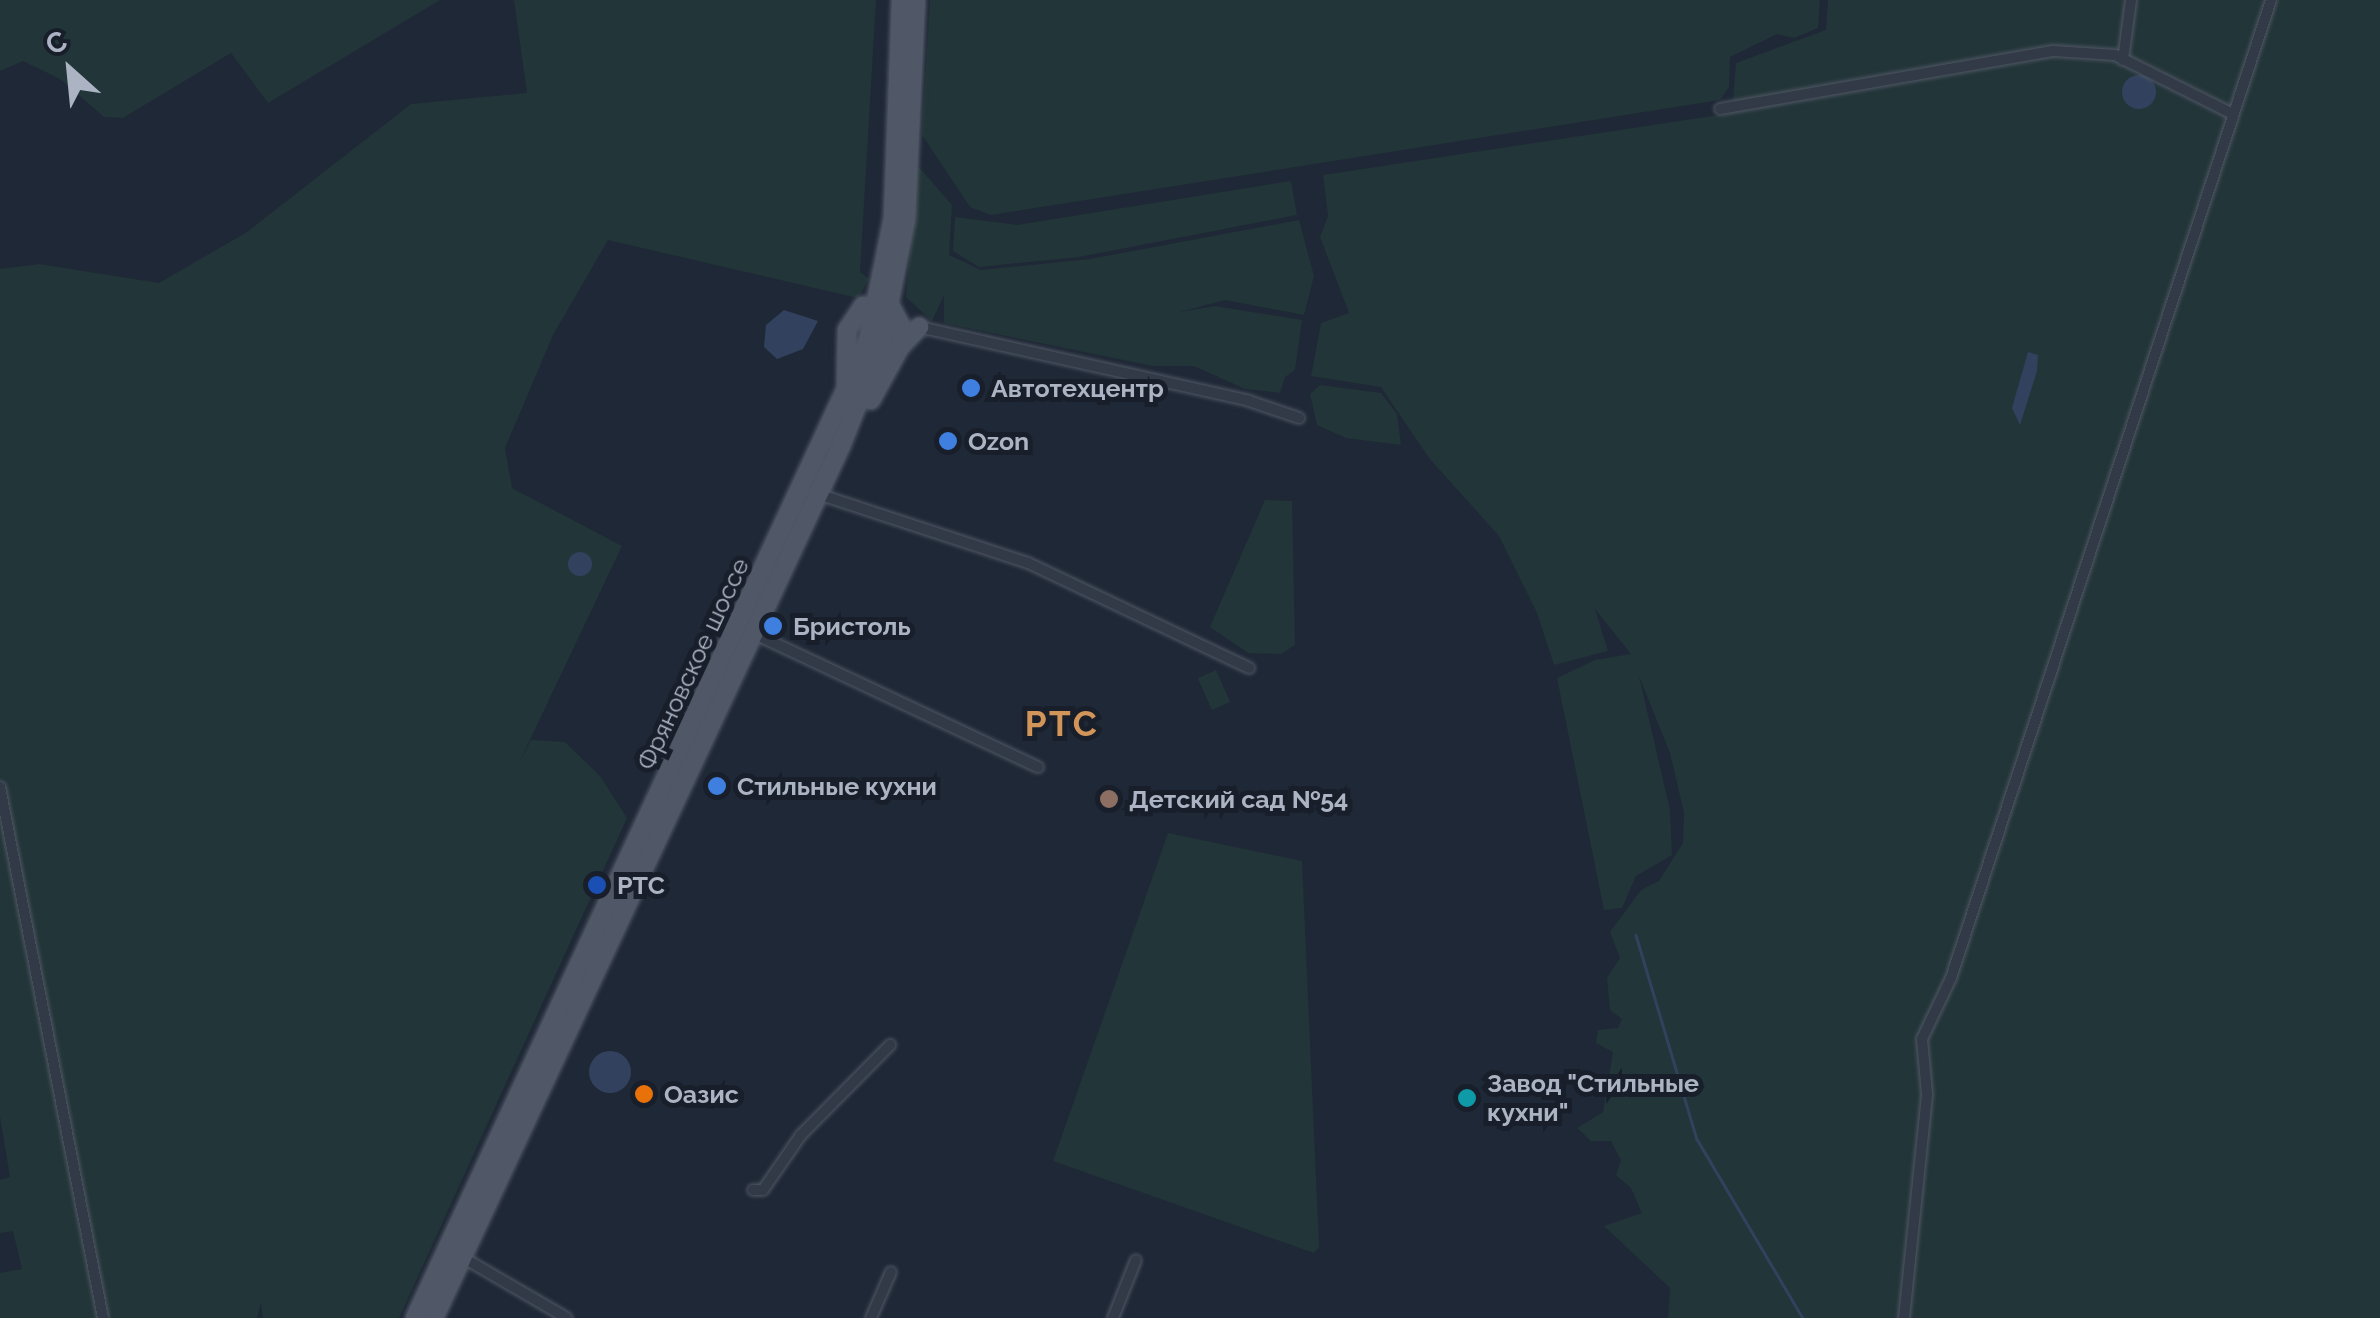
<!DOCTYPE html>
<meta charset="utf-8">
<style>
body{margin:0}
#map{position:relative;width:2380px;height:1318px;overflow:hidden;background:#1f2836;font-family:Raleway,sans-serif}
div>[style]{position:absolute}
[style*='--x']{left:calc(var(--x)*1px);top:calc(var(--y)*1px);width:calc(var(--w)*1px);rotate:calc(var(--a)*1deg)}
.green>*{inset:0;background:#223538;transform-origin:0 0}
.water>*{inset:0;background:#32425e}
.round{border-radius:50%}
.stream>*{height:2.5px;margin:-1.25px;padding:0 1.25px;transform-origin:1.25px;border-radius:1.25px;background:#32425e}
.roads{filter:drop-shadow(0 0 2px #505765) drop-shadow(0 0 2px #505765)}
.minor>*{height:10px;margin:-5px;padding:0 5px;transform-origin:5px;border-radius:5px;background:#333a47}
.primary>*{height:18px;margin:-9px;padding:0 9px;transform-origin:9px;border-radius:9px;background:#505867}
.dots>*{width:28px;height:28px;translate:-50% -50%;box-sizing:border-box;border:5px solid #181f2b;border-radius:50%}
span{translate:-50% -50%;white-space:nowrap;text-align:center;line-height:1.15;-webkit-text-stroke:10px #181f2b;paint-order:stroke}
.poi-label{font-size:25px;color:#acb4c4;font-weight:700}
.left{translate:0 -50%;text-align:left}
.street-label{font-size:25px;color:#acb4c4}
.district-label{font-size:35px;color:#d29559;font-weight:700;letter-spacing:2.5px}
.north{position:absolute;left:20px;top:20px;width:100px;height:100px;-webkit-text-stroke:8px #181f2b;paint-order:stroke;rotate:333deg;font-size:28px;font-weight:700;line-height:40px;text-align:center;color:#acb4c4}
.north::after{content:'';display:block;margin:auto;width:35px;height:45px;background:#acb4c4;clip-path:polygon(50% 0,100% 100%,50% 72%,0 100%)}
</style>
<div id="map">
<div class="green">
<i style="clip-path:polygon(0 0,440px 0,268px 103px,231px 53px,123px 118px,104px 117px,60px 79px,23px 61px,0 71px)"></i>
<i style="clip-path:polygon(514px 0,876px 0,860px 272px,869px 279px,858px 298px,608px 240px,553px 335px,505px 448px,512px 488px,622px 546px,518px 765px,531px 740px,565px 742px,600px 776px,627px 818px,399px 1318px,263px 1318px,261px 1303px,257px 1318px,0 1318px,0 1273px,22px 1269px,13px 1231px,0 1233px,0 1180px,10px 1177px,0 1117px,0 269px,39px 264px,159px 283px,247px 232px,411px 104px,527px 93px)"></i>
<i style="clip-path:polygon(930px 0,1820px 0,1818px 28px,1794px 38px,1777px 34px,1730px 57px,1729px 87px,1720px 100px,991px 215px,970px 207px,922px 135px)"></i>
<i style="clip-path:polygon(1828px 0,2380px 0,2380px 1318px,1668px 1318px,1670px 1288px,1604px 1226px,1642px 1213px,1631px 1188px,1616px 1175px,1621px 1160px,1611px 1141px,1591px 1141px,1577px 1128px,1603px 1112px,1613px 1052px,1596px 1043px,1598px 1030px,1618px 1028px,1622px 1019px,1610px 1010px,1607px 978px,1620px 958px,1610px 932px,1641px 890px,1659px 881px,1683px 843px,1684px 813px,1670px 753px,1639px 676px,1670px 810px,1672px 855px,1636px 876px,1622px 908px,1604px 910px,1557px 678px,1595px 660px,1631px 654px,1595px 609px,1608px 651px,1554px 665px,1537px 613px,1499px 536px,1429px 458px,1381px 387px,1311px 376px,1321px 323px,1349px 313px,1320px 237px,1328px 216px,1323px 175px,1732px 113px,1736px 63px,1826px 30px)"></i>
<i style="clip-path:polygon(918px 166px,952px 205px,949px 255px,981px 270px,1090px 259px,1299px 220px,1314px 276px,1304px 315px,1225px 300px,1180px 312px,1215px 306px,1302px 320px,1295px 370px,1285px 377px,1280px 393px,1245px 389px,1194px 366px,1152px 366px,944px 323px,944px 295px,932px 321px,906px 297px)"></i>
<i style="clip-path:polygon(1291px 181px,1297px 215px,1079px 257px,979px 267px,953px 251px,955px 217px,1017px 225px)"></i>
<i style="clip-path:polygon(1320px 385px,1381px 393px,1397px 414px,1401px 445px,1346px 438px,1317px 425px,1310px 394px)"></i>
<i style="clip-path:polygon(1265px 500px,1292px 501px,1295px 645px,1281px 654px,1248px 653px,1210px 627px)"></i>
<i style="left:1216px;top:670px;width:35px;height:20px;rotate:66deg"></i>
<i style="clip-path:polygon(1168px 833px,1302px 861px,1319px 1247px,1314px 1253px,1053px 1161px)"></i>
</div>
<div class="water">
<i class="round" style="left:2122px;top:75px;width:34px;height:34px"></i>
<i style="clip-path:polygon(784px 310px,818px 321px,803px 349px,777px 359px,764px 347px,766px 325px)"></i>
<i style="clip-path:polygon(2028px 352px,2038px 355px,2037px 371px,2020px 425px,2012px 408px)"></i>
<i class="round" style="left:568px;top:552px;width:24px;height:24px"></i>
<i class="round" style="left:589px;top:1051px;width:42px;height:42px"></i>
</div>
<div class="stream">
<i style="--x:1636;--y:935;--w:213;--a:73.4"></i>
<i style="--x:1697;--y:1139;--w:208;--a:59.4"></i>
</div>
<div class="roads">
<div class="minor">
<i style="--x:2123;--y:60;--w:61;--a:-82.4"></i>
<i style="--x:1720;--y:109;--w:339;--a:-9.9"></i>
<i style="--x:2054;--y:51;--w:61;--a:3.8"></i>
<i style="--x:2115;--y:55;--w:130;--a:26.6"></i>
<i style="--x:919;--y:327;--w:338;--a:12.6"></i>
<i style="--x:1249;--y:401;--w:53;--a:18.8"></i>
<i style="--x:818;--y:494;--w:221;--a:18.2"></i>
<i style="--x:1028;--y:563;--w:245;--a:25.4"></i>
<i style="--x:755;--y:634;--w:313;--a:25.2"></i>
<i style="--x:0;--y:787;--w:541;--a:79.02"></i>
<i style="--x:753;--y:1190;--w:10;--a:0"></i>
<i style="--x:763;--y:1190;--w:67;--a:-55.4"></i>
<i style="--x:801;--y:1135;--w:127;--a:-45.3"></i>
<i style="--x:462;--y:1257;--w:121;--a:30.2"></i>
<i style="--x:871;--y:1318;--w:50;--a:-66.5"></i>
<i style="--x:1113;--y:1318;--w:62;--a:-68.4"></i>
<i style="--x:1904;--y:1318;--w:225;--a:-84.1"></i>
<i style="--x:1927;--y:1094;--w:55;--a:-95.2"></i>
<i style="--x:1922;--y:1039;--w:68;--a:-64.6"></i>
<i style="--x:1951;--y:978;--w:1029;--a:-71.88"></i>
</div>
<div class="primary">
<i style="--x:846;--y:383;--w:53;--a:-88.9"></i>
<i style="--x:847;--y:330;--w:29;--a:-56"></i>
<i style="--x:863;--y:306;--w:29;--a:6"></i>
<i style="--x:892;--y:309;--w:21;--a:62"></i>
<i style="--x:902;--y:328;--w:19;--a:96"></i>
<i style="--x:871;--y:400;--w:60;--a:-61.3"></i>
<i style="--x:900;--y:347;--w:28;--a:-46"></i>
<i style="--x:415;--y:1318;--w:1077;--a:-65.12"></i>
<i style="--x:868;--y:341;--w:126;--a:-78.5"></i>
<i style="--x:893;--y:218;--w:218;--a:-87.9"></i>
<i style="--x:434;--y:1318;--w:962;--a:-64.98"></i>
<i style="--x:841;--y:446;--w:109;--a:-68.4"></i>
<i style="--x:881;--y:345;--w:128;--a:-78.8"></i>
<i style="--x:906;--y:219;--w:219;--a:-87.4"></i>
</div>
</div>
<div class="dots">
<i style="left:971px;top:388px;background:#3f7fe0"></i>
<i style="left:948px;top:441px;background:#3f7fe0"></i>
<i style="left:773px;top:626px;background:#3f7fe0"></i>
<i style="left:717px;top:786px;background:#3f7fe0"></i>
<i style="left:1109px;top:799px;background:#8d6e63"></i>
<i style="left:597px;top:885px;background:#1a4fb4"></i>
<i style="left:644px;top:1094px;background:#e8710a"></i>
<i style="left:1467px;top:1098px;background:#0f9aa8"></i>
</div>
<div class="poi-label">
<span class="left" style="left:991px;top:388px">Автотехцентр</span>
<span class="left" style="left:968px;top:441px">Ozon</span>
<span class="left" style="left:793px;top:626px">Бристоль</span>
<span class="left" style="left:737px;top:786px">Стильные кухни</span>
<span class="left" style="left:1129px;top:799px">Детский сад №54</span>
<span class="left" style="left:617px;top:885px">РТС</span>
<span class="left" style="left:1487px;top:1098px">Завод "Стильные<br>кухни"</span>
<span class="left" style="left:664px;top:1094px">Оазис</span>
</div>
<div class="street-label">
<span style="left:693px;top:664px;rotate:-65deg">Фряновское шоссе</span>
</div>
<div class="district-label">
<span style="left:1062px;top:724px">РТС</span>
</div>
<div class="north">С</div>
</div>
